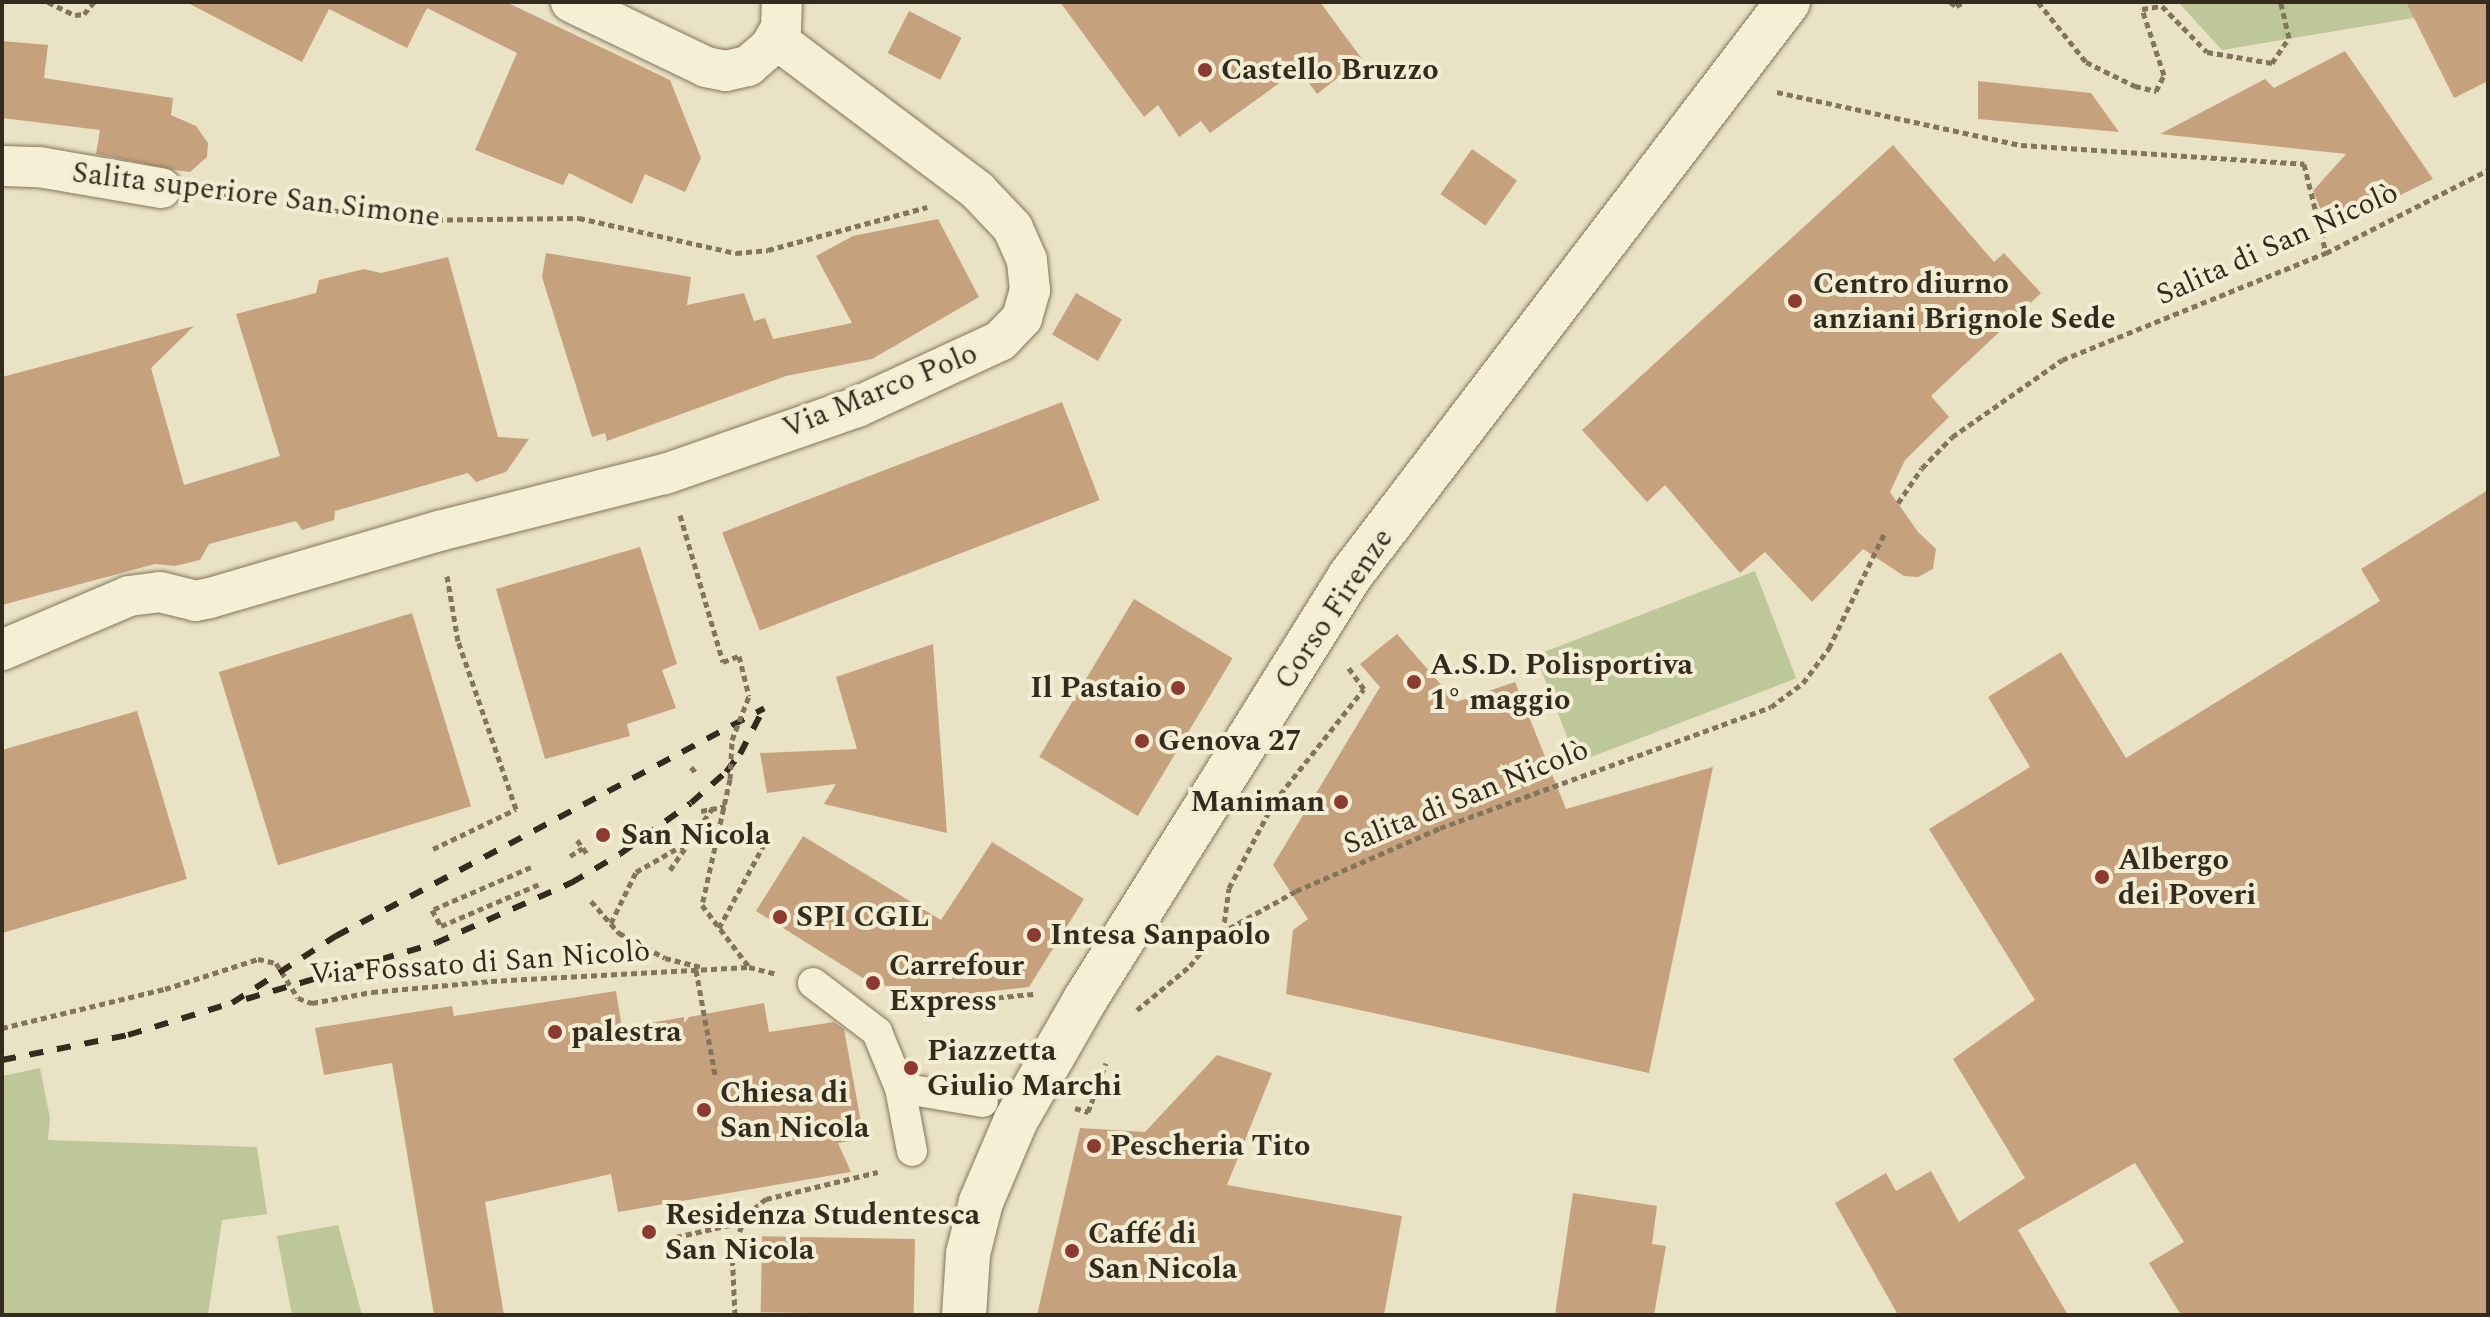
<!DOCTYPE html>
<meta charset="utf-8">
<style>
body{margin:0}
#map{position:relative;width:2490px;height:1317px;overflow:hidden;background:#eae2c4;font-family:Spectral,serif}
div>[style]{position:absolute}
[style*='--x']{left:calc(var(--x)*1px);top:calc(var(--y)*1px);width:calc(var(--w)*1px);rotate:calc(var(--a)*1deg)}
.green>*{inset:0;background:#bdc799;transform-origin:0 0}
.building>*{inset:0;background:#c5a27d;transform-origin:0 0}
.path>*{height:5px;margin-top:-2.5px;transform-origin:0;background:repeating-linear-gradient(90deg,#83755c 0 6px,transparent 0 10px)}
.roads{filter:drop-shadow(0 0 2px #83755c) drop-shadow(0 0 2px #83755c)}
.pedestrian>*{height:30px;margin:-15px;padding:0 15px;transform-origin:15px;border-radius:15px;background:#f5efd6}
.minor>*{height:40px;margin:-20px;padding:0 20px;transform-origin:20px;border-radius:20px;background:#f5efd6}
.tertiary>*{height:44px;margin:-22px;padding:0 22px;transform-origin:22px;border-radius:22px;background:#f5efd6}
.rail>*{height:6px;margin-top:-3px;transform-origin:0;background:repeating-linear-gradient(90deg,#342b1f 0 14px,transparent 0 28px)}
.path-bridge>*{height:5px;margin-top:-2.5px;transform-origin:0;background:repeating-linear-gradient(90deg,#83755c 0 6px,transparent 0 10px)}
.dots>*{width:22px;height:22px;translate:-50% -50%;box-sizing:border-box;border:4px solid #f2ecd3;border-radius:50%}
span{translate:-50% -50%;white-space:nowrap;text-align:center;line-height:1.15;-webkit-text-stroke:8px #f2ecd3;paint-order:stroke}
.poi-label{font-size:30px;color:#342b1f;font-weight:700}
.left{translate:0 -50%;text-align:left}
.right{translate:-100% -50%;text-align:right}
.street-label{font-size:30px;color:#342b1f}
.frame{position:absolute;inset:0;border:4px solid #342b1f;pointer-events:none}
</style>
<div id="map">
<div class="green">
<i style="clip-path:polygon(2178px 2px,2473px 2px,2461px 10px,2222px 50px)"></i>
<i style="left:1755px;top:571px;width:115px;height:235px;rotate:69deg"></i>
<i style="clip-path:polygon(40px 1068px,50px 1118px,48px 1140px,257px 1147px,267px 1214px,222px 1220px,208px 1315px,2px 1315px,2px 1076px)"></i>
<i style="clip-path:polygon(338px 1225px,362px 1315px,292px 1315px,277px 1236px)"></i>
</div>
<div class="building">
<i style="clip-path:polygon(186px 2px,506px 2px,670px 80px,701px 158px,685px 192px,645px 174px,632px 204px,569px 173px,563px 185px,475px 150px,517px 53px,427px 8px,407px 48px,329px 9px,302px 62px)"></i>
<i style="clip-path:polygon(1060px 2px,1320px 2px,1362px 59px,1317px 94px,1299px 69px,1210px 133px,1201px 121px,1179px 137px,1158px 105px,1144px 117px)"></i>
<i style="clip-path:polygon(2406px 2px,2488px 2px,2488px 81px,2454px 98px)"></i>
<i style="left:909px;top:11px;width:59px;height:47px;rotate:27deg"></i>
<i style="clip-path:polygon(2px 41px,48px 45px,44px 78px,173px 98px,171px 115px,196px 126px,208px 143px,207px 157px,190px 172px,175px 170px,96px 154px,100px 130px,2px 118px)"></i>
<i style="clip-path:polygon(2345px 51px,2433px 179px,2329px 230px,2313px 191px,2346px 154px,2160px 134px,2265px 79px,2274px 88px)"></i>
<i style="clip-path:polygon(1978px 81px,2091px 93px,2119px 132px,1978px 119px)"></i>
<i style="clip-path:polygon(1893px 145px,1994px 262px,2004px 253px,2041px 293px,1931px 396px,1949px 417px,1905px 460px,1890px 492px,1918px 532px,1936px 549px,1933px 569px,1918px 577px,1904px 576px,1863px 549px,1812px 602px,1765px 552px,1740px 573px,1665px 485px,1647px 502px,1582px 430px)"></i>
<i style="left:1472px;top:149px;width:55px;height:55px;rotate:35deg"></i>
<i style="clip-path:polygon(938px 219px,979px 297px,872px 359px,786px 376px,607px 441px,605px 433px,592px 437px,542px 277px,546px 253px,691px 277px,687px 305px,744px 293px,754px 321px,765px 318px,773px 339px,852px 323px,816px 256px,853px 236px)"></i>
<i style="clip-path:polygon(448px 257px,498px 437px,529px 439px,506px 472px,476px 482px,468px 473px,335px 511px,334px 520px,302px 530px,296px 521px,209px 544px,200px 560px,175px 566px,155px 564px,2px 605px,2px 377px,194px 326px,151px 368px,184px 485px,280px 456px,236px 314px,316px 293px,319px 280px,364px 269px,381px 273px)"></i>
<i style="left:1076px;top:293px;width:53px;height:48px;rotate:30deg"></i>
<i style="left:1062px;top:402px;width:105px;height:364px;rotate:69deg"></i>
<i style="clip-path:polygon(2488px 490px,2488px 1315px,2181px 1315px,2149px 1263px,2184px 1242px,2135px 1163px,2018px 1230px,2068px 1315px,1898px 1315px,1835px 1203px,1886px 1173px,1896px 1191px,1931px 1171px,1959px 1222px,2025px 1178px,1953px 1059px,2035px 1000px,1929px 829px,2030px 767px,1988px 697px,2061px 652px,2126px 758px,2380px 601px,2361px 569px)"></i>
<i style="clip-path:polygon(640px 547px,677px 664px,662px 670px,676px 708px,627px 724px,630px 736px,545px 759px,496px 589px)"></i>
<i style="left:1134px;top:599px;width:115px;height:184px;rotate:31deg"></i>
<i style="left:412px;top:613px;width:202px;height:202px;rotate:73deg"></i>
<i style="clip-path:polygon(1397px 634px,1456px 702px,1515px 682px,1566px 809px,1713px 767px,1649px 1073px,1286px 994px,1293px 930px,1308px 919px,1273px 865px,1380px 687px,1360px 664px)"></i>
<i style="clip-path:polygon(933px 644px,947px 833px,824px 804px,836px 784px,767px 793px,760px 753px,857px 749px,836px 677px)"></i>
<i style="clip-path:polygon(137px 711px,187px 879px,2px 933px,2px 750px)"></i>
<i style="clip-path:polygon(803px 836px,941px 920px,992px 842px,1084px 899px,1029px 987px,911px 1000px,880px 983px,877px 987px,756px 911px)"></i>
<i style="clip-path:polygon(616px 991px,622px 1028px,684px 1017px,684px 1023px,689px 1017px,764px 1003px,769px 1032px,834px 1022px,844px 1029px,864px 1139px,838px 1143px,851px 1172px,618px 1212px,611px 1174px,485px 1202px,504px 1315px,434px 1315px,392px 1063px,324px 1075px,315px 1028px,452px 1006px,454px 1016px)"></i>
<i style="clip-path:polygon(1217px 1055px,1272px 1073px,1227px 1185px,1402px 1216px,1384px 1315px,1037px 1315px,1080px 1128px,1145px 1132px)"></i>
<i style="clip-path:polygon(1573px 1193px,1657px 1206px,1652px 1244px,1666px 1246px,1654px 1315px,1555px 1315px)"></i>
<i style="left:915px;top:1239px;width:76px;height:153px;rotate:91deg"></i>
</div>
<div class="path">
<i style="--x:48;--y:2;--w:30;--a:26"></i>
<i style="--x:75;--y:15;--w:9;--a:-6"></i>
<i style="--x:84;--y:14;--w:16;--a:-50"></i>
<i style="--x:1950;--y:2;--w:7;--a:34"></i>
<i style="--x:1956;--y:6;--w:9;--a:-27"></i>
<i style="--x:2038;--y:2;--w:77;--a:51.3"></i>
<i style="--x:2086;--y:62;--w:55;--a:26.1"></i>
<i style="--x:2135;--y:86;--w:22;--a:13"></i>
<i style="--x:2156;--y:91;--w:18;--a:-63"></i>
<i style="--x:2164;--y:75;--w:70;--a:-108.4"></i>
<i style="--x:2142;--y:9;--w:20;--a:-9"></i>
<i style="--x:2162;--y:6;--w:64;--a:45.6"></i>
<i style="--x:2207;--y:52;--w:66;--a:9.6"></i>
<i style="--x:2272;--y:63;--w:30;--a:-56"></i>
<i style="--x:2289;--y:38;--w:37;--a:-103"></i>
<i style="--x:1777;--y:92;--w:250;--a:12.3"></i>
<i style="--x:2021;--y:145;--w:284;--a:3.8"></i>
<i style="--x:2304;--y:164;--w:92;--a:76.1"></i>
<i style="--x:204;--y:193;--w:205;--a:7.6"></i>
<i style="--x:407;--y:220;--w:172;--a:-0.7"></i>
<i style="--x:579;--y:218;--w:161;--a:12.6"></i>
<i style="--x:736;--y:253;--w:32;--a:-5"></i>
<i style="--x:768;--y:250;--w:165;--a:-15.1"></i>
<i style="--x:1898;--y:503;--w:42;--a:-55.6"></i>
<i style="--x:1922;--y:468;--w:43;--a:-45.9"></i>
<i style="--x:1952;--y:437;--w:134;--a:-35"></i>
<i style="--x:2062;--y:360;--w:285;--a:-22.1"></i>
<i style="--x:2326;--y:253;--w:182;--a:-27.1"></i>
<i style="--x:680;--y:515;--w:153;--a:73.7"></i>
<i style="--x:723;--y:662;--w:17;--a:-21"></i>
<i style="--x:739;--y:656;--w:41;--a:76"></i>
<i style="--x:691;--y:767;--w:9;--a:49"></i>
<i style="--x:730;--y:779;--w:129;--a:102.5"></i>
<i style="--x:702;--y:905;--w:78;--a:52.8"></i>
<i style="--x:701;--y:811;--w:25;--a:-11"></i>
<i style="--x:577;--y:840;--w:19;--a:54"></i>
<i style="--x:433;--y:849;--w:92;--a:-25.7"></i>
<i style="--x:516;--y:809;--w:178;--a:-109"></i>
<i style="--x:458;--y:641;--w:66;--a:-99.6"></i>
<i style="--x:570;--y:856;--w:15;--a:-32"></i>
<i style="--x:531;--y:867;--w:108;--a:156.5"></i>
<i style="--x:432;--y:910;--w:18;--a:61"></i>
<i style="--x:441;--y:926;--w:110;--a:-23.1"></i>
<i style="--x:670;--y:870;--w:74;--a:-55.5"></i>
<i style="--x:591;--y:901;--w:43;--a:48.8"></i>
<i style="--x:619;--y:933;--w:52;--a:28.5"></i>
<i style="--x:665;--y:958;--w:36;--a:14"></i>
<i style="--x:611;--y:923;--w:57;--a:-63.9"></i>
<i style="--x:636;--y:872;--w:62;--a:-29.9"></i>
<i style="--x:719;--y:928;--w:103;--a:-61.7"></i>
<i style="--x:1223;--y:932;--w:44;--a:-82.2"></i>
<i style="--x:1229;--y:888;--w:97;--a:-62.4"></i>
<i style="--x:1274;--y:802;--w:144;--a:-51.5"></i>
<i style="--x:1364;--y:689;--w:29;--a:-126"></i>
<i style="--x:696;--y:970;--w:107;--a:79.7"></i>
<i style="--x:908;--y:1006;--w:126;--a:-5.5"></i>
<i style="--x:1137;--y:1010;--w:69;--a:-39.7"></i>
<i style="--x:1190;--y:966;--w:36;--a:-52"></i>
<i style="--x:1212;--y:938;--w:96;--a:-29.2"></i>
<i style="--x:1296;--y:891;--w:157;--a:-23.6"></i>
<i style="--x:1440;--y:828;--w:352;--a:-20.1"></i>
<i style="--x:1771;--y:707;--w:40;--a:-37"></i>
<i style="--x:1803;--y:683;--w:44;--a:-53.4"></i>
<i style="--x:1829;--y:648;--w:129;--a:-64.2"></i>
<i style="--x:2;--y:1028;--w:168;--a:-13.5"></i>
<i style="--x:165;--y:989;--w:98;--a:-17.9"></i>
<i style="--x:258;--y:959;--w:18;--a:13"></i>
<i style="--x:276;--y:963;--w:41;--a:57.8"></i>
<i style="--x:298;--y:998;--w:15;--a:20"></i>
<i style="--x:312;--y:1003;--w:61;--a:-10.4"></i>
<i style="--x:372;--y:992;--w:120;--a:-5.3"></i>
<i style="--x:491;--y:981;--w:258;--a:-3.1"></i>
<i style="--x:749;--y:967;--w:29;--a:14"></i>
<i style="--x:1075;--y:1108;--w:14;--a:17"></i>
<i style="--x:1088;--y:1112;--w:52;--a:-69.8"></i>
<i style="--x:676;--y:1237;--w:69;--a:-12.6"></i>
<i style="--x:735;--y:1315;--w:65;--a:-92.6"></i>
<i style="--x:732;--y:1250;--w:38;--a:-68"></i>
<i style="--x:746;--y:1215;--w:26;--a:-39"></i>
<i style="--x:766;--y:1199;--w:115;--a:-13.6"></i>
</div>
<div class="roads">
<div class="pedestrian">
<i style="--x:813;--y:983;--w:81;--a:37.4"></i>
<i style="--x:877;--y:1032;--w:61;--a:67.7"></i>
<i style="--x:900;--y:1088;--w:84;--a:9.6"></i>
<i style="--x:900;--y:1088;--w:64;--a:79.2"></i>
</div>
<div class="minor">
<i style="--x:571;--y:2;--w:150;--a:25.7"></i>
<i style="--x:706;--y:67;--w:20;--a:11"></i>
<i style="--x:726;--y:71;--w:23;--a:-13"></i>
<i style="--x:748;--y:66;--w:29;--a:-41"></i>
<i style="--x:770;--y:47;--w:22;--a:-60"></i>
<i style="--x:781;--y:28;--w:26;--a:-88"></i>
<i style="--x:2;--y:166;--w:37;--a:2"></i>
<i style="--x:39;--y:167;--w:124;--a:9.8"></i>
<i style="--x:2;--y:650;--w:138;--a:-23"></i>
<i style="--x:129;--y:596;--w:31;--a:-7"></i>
<i style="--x:160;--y:592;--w:36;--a:14"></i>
<i style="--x:195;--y:601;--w:15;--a:-11"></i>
<i style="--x:210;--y:598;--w:239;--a:-16.3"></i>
<i style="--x:439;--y:531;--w:233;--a:-14.2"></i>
<i style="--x:665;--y:474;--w:203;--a:-19.2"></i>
<i style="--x:857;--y:407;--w:157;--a:-24.8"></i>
<i style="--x:1000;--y:341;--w:32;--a:-46"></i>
<i style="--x:1022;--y:318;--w:29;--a:-74"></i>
<i style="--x:1030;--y:290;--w:30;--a:-96"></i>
<i style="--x:1027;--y:260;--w:35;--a:-114"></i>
<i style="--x:1013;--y:228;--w:52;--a:-133.5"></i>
<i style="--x:977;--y:190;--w:251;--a:-143.1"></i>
</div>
<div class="tertiary">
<i style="--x:964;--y:1315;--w:61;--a:-86.2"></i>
<i style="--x:968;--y:1254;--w:54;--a:-76"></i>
<i style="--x:981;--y:1202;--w:89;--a:-66.9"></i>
<i style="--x:1016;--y:1120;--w:138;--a:-60.1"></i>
<i style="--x:1085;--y:1000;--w:500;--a:-57.99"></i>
<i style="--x:1350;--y:576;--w:722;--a:-52.65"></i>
</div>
</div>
<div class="rail">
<i style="--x:246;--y:999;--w:198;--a:-16.4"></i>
<i style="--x:436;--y:943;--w:148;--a:-24"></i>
<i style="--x:571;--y:883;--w:57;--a:-30.6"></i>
<i style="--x:620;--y:854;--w:87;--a:-35.7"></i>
<i style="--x:691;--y:803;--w:47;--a:-41.5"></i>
<i style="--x:726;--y:772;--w:23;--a:-52"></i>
<i style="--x:740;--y:754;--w:52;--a:-62.4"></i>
<i style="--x:2;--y:1060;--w:128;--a:-11.2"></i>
<i style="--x:128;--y:1035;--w:109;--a:-17.1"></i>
<i style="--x:232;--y:1003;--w:124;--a:-32.8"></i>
<i style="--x:336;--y:936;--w:485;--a:-28"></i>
</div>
<div class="path-bridge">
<i style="--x:730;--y:779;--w:39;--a:-87"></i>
<i style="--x:732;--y:740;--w:47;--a:-68.9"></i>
</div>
<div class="dots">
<i style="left:1205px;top:70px;background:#8d3a31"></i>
<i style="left:1795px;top:301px;background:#8d3a31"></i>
<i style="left:1414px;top:682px;background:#8d3a31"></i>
<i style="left:1178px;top:688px;background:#8d3a31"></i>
<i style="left:1142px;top:741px;background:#8d3a31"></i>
<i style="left:1341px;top:802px;background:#8d3a31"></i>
<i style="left:603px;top:835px;background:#8d3a31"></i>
<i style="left:2102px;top:877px;background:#8d3a31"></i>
<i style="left:780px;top:917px;background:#8d3a31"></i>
<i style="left:1034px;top:935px;background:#8d3a31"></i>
<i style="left:873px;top:983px;background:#8d3a31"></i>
<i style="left:555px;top:1032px;background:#8d3a31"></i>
<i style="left:911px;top:1068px;background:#8d3a31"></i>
<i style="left:704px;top:1110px;background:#8d3a31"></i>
<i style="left:1094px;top:1146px;background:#8d3a31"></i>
<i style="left:649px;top:1232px;background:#8d3a31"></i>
<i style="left:1072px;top:1251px;background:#8d3a31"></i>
</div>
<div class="poi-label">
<span class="left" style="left:1221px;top:70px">Castello Bruzzo</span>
<span class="left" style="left:1813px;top:301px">Centro diurno<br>anziani Brignole Sede</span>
<span class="left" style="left:1430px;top:682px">A.S.D. Polisportiva<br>1° maggio</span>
<span class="right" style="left:1162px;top:688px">Il Pastaio</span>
<span class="left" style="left:1158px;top:741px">Genova 27</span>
<span class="right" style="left:1325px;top:802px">Maniman</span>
<span class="left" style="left:621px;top:835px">San Nicola</span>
<span class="left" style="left:2118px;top:877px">Albergo<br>dei Poveri</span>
<span class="left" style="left:796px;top:917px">SPI CGIL</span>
<span class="left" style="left:1050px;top:935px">Intesa Sanpaolo</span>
<span class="left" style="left:889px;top:983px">Carrefour<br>Express</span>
<span class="left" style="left:571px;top:1032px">palestra</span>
<span class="left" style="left:927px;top:1068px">Piazzetta<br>Giulio Marchi</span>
<span class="left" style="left:720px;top:1110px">Chiesa di<br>San Nicola</span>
<span class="left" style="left:1110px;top:1146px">Pescheria Tito</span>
<span class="left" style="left:665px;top:1232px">Residenza Studentesca<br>San Nicola</span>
<span class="left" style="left:1088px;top:1251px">Caffé di<br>San Nicola</span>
</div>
<div class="street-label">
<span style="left:256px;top:195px;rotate:7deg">Salita superiore San Simone</span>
<span style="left:2277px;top:244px;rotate:-24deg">Salita di San Nicolò</span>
<span style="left:880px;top:391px;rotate:-22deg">Via Marco Polo</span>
<span style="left:1334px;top:609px;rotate:-56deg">Corso Firenze</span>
<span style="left:1466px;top:797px;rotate:-22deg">Salita di San Nicolò</span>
<span style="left:480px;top:963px;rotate:-4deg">Via Fossato di San Nicolò</span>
</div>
<div class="frame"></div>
</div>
